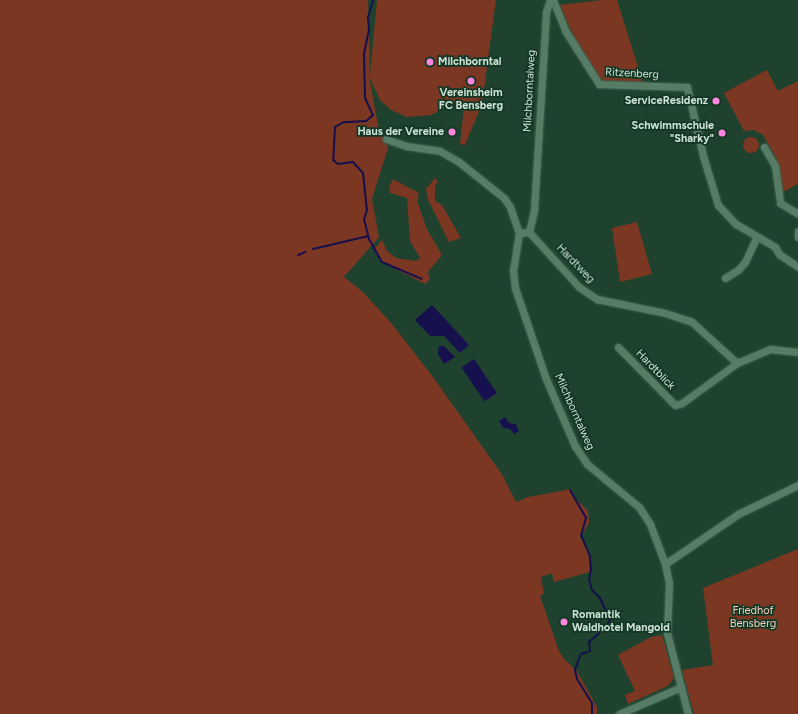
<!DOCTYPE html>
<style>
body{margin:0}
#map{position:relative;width:798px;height:714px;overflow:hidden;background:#1e422e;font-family:Figtree,sans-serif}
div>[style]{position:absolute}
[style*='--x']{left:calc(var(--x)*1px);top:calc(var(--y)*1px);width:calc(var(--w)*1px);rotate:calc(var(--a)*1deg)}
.green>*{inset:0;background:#7b3721}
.round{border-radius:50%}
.water>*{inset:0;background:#16104e;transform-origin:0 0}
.stream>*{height:2px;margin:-1px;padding:0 1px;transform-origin:1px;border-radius:1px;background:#16104e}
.roads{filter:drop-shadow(0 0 1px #3f604f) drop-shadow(0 0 1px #3f604f)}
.minor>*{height:7px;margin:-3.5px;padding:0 3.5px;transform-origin:3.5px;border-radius:3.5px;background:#567c65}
.dots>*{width:11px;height:11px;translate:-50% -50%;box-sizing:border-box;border:2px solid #133825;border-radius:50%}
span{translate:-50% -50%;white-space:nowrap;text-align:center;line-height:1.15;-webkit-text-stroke:3.5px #133825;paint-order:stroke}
.poi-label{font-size:11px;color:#cde1d5;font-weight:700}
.left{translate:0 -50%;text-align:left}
.right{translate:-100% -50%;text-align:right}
.street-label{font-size:11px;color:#cde1d5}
.park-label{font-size:11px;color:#facdbe}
</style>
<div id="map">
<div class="green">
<i style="clip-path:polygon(0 0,368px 0,370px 75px,377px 0,496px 0,482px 104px,465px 145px,460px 144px,464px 107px,450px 105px,431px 115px,407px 117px,391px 110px,380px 100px,369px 76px,378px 125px,388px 148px,372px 199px,379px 237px,344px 277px,363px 292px,392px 324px,433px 377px,503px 476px,516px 502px,528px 497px,571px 489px,575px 498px,588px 511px,589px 523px,580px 537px,588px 548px,590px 572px,554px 582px,552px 573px,541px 577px,544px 594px,540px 596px,559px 651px,564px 659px,577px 671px,597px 707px,597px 714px,0 714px)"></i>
<i style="clip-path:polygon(602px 0,617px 0,643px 83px,604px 81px,599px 78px,578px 46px,559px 5px)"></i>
<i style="clip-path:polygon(767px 70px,778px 91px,798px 81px,798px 184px,781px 193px,776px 158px,763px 135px,754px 130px,744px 131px,724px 93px)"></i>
<i class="round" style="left:743px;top:137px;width:16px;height:16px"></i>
<i style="clip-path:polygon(435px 178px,438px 182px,435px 185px,435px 201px,442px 205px,461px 238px,449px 242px,428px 200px,426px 189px)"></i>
<i style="clip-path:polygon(393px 179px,419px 193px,417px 201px,427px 229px,442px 255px,428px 272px,430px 279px,425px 284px,382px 262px,374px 249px,382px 240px,387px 251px,396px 258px,416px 261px,420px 258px,410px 241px,407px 198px,390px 193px,389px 187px)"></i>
<i style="clip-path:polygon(637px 222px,652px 274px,620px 282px,612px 228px)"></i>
<i style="clip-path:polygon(798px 549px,798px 714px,694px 714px,682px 670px,713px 665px,703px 588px)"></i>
<i style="clip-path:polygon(662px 635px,674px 677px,672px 681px,668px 686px,628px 704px,625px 695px,635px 691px,618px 655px,651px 637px)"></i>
</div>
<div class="water">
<i style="clip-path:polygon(432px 305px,469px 345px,460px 353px,444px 336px,430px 336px,415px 320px)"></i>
<i style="clip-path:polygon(439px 346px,444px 346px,455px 357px,444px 364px,438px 354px)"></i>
<i style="left:474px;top:359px;width:41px;height:15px;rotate:56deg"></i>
<i style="clip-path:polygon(505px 417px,509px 423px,516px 424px,519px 431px,514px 434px,510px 429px,503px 428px,499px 421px)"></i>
</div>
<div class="stream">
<i style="--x:373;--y:0;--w:19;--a:106"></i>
<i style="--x:368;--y:18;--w:12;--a:85"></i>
<i style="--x:369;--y:30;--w:24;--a:102"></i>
<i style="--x:364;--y:53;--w:45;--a:88.7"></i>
<i style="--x:365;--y:98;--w:19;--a:65"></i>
<i style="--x:373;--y:115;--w:9;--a:139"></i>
<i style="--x:366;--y:121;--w:22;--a:177"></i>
<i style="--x:344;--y:122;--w:10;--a:151"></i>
<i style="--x:335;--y:127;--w:33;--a:93"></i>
<i style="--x:333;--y:160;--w:6;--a:39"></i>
<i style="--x:338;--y:164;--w:15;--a:-8"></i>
<i style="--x:353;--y:162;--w:15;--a:48"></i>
<i style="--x:363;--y:173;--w:37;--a:84"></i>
<i style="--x:367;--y:210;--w:9;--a:108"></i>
<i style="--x:364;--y:219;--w:21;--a:76"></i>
<i style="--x:369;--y:239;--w:26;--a:61"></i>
<i style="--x:382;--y:262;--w:43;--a:23"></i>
<i style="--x:313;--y:249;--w:57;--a:-13.1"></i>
<i style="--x:298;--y:255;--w:8;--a:-23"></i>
<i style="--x:570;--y:490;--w:32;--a:60"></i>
<i style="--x:586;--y:518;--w:18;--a:106"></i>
<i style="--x:581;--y:535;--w:23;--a:67"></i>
<i style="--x:590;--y:556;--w:13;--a:86"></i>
<i style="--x:591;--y:569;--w:10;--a:101"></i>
<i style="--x:589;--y:579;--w:11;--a:75"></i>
<i style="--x:592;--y:590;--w:11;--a:45"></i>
<i style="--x:600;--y:598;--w:24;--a:66"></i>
<i style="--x:610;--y:620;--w:11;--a:124"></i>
<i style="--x:604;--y:629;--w:20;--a:139"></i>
<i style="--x:589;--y:642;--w:9;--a:84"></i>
<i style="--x:581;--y:654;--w:7;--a:-16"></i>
<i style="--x:580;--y:656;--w:15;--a:110"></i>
<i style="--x:575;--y:670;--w:9;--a:77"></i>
<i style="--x:577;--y:679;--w:28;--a:58"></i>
<i style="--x:592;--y:703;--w:11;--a:90"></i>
</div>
<div class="roads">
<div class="minor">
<i style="--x:553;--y:0;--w:35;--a:68"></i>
<i style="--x:566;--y:32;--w:62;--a:57.6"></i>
<i style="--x:599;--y:84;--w:88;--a:2"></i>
<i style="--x:687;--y:87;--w:71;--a:76.9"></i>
<i style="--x:703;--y:156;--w:51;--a:73"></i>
<i style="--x:718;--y:205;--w:26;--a:47"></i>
<i style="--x:736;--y:224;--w:45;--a:30.5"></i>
<i style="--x:775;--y:247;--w:8;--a:60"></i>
<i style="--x:779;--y:254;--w:23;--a:34"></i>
<i style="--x:386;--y:139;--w:21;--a:19"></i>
<i style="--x:406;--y:146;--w:34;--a:8"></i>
<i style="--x:440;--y:151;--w:22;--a:30"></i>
<i style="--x:459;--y:162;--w:58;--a:38.7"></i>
<i style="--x:504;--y:198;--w:11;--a:56"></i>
<i style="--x:510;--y:207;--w:28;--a:71"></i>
<i style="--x:519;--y:233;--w:10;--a:-6"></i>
<i style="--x:529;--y:232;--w:74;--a:47.7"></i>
<i style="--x:579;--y:287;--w:22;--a:34"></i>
<i style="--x:597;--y:299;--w:69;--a:11.6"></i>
<i style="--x:665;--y:313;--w:28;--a:18"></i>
<i style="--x:692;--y:322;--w:61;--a:42.3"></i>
<i style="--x:737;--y:363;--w:36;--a:-23"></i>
<i style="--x:770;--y:349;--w:28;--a:6"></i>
<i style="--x:764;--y:147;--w:22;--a:60"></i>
<i style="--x:775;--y:166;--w:37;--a:82"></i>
<i style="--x:780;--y:203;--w:21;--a:31"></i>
<i style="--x:798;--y:231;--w:6;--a:90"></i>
<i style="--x:529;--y:232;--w:23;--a:-77"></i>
<i style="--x:534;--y:210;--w:198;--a:-86.5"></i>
<i style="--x:546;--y:12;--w:13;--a:-72"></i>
<i style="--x:519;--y:233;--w:37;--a:99"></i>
<i style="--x:513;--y:270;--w:18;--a:84"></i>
<i style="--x:515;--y:288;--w:96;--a:71.2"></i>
<i style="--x:546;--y:379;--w:73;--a:66.6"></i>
<i style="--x:575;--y:446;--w:22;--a:56"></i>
<i style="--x:587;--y:464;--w:67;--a:39.6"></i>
<i style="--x:639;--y:507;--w:20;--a:57"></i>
<i style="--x:650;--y:524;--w:43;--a:69.4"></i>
<i style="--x:665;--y:564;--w:19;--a:78"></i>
<i style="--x:669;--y:583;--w:50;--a:92.3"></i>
<i style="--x:667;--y:633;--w:84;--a:75.5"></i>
<i style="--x:725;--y:278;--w:15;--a:-32"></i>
<i style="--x:738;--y:270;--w:11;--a:-49"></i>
<i style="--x:745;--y:262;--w:26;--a:-65"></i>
<i style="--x:618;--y:347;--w:81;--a:45.5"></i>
<i style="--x:675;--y:405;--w:7;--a:-16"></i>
<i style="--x:682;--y:403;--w:68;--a:-36"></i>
<i style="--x:665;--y:564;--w:88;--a:-34.4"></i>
<i style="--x:738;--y:514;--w:67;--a:-25.8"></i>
<i style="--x:619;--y:714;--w:68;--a:-23.5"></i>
</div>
</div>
<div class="dots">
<i style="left:430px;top:62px;background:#ff85df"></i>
<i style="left:471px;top:81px;background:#ff85df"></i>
<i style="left:716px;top:101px;background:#ff85df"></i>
<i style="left:452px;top:132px;background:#ff85df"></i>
<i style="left:722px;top:133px;background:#ff85df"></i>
<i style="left:564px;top:622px;background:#ff85df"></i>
</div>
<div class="poi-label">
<span class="left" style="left:438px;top:62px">Milchborntal</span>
<span style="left:471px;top:100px">Vereinsheim<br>FC Bensberg</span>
<span class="right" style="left:708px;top:101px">ServiceResidenz</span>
<span class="right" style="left:714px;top:133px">Schwimmschule<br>"Sharky"</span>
<span class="right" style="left:444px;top:132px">Haus der Vereine</span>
<span class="left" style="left:572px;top:622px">Romantik<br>Waldhotel Mangold</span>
</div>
<div class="street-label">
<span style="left:632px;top:74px;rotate:3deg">Ritzenberg</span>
<span style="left:530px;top:91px;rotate:-87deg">Milchborntalweg</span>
<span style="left:575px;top:264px;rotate:46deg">Hardtweg</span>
<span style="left:655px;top:370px;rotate:46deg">Hardtblick</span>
<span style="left:574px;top:412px;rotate:66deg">Milchborntalweg</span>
</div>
<div class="park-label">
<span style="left:753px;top:618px">Friedhof<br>Bensberg</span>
</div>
</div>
